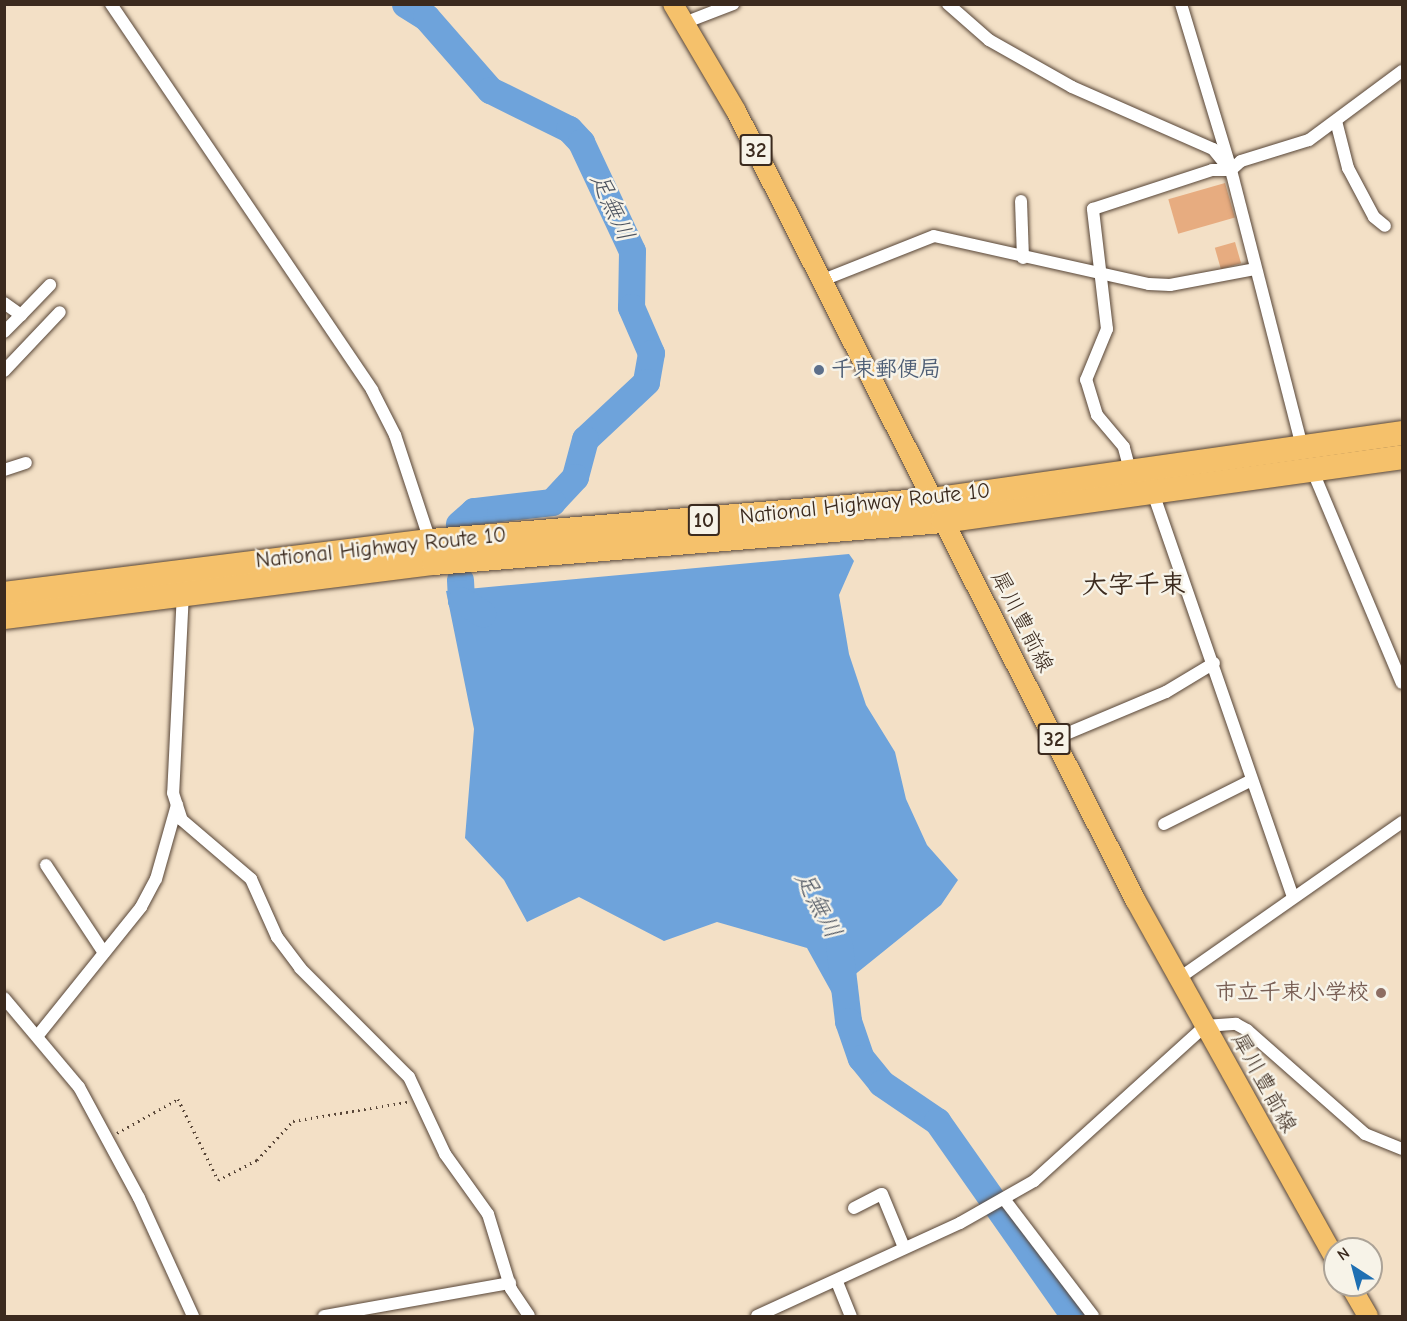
<!DOCTYPE html>
<meta charset="utf-8">
<style>
body{margin:0}
#map{position:relative;width:1407px;height:1321px;overflow:hidden;background:#f3e0c6;font-family:"Comic Neue","Klee One",sans-serif}
div>[style]{position:absolute}
[style*='--x']{left:calc(var(--x)*1px);top:calc(var(--y)*1px);width:calc(var(--w)*1px);rotate:calc(var(--a)*1deg)}
.water>*{inset:0;background:#6ea3db}
.river>*{height:27px;margin:-13.5px;padding:0 13.5px;transform-origin:13.5px;border-radius:13.5px;background:#6ea3db}
.building>*{inset:0;background:#e7ac80;transform-origin:0 0}
.path>*{height:3px;margin-top:-1.5px;transform-origin:0;background:repeating-linear-gradient(90deg,#574537 0 1.5px,transparent 0 6px)}
.roads{filter:drop-shadow(0 0 2px #574537) drop-shadow(0 0 2px #574537)}
.street>*{height:12px;margin:-6px;padding:0 6px;transform-origin:6px;border-radius:6px;background:#fff}
.primary>*{height:20px;margin:-10px;padding:0 10px;transform-origin:10px;border-radius:10px;background:#f5c16b}
.highway>*{height:24px;margin:-12px;padding:0 12px;transform-origin:12px;border-radius:12px;background:#f5c16b}
.dots>*{width:16px;height:16px;translate:-50% -50%;box-sizing:border-box;border:3px solid #f7f3e8;border-radius:50%}
span{translate:-50% -50%;white-space:nowrap;text-align:center;line-height:1.15;-webkit-text-stroke:5px #f7f3e8;paint-order:stroke}
.shield-label span{padding:2px 4px;background:#f7f3e8;border:2px solid;border-radius:4px;-webkit-text-stroke-width:0}
.shield-label{font-size:21px;color:#3b2a1e;font-weight:700}
.service-label{font-size:22px;color:#4e5e75;font-weight:700}
.left{translate:0 -50%;text-align:left}
.street-label{font-size:22px;color:#3b2a1e}
.education-label{font-size:22px;color:#785e54;font-weight:700}
.right{translate:-100% -50%;text-align:right}
.water-label{font-size:24px;color:#4d5460;font-style:italic}
.quarter-label{font-size:26px;color:#3b2a1e;font-weight:700}
.frame{position:absolute;inset:0;border:6px solid #3b2a1e;pointer-events:none}
.north{position:absolute;left:1323px;top:1237px;width:60px;height:60px;box-sizing:border-box;background:#f7f3e8;border:2px solid #aca397;border-radius:50%;rotate:324deg;font-size:16px;font-weight:700;line-height:24px;text-align:center;color:#3b2a1e}
.north::after{content:'';display:block;margin:auto;width:21px;height:27px;background:#1f6fb2;clip-path:polygon(50% 0,100% 100%,50% 72%,0 100%)}
</style>
<div id="map">
<div class="water">
<i style="clip-path:polygon(849px 554px,854px 561px,839px 595px,849px 654px,866px 705px,895px 752px,906px 799px,927px 845px,958px 880px,941px 905px,832px 993px,807px 948px,717px 922px,664px 941px,579px 897px,527px 922px,504px 880px,465px 838px,474px 729px,446px 591px)"></i>
</div>
<div class="river">
<i style="--x:405;--y:4;--w:25;--a:32"></i>
<i style="--x:426;--y:17;--w:97;--a:48.8"></i>
<i style="--x:490;--y:90;--w:88;--a:26.3"></i>
<i style="--x:569;--y:129;--w:18;--a:47"></i>
<i style="--x:581;--y:142;--w:120;--a:64.9"></i>
<i style="--x:632;--y:251;--w:56;--a:91"></i>
<i style="--x:631;--y:307;--w:50;--a:66.5"></i>
<i style="--x:651;--y:353;--w:29;--a:100"></i>
<i style="--x:646;--y:382;--w:83;--a:136.9"></i>
<i style="--x:585;--y:439;--w:39;--a:105"></i>
<i style="--x:575;--y:477;--w:34;--a:133"></i>
<i style="--x:552;--y:502;--w:79;--a:173.4"></i>
<i style="--x:474;--y:511;--w:20;--a:139"></i>
<i style="--x:460;--y:580;--w:20;--a:87"></i>
<i style="--x:461;--y:600;--w:25;--a:32"></i>
<i style="--x:839;--y:945;--w:77;--a:83.2"></i>
<i style="--x:848;--y:1021;--w:39;--a:71"></i>
<i style="--x:861;--y:1058;--w:32;--a:51"></i>
<i style="--x:881;--y:1083;--w:68;--a:34.2"></i>
<i style="--x:937;--y:1121;--w:238;--a:54.9"></i>
</div>
<div class="building">
<i style="left:1225px;top:183px;width:36px;height:59px;rotate:74deg"></i>
<i style="left:1235px;top:242px;width:22px;height:21px;rotate:74deg"></i>
</div>
<div class="path">
<i style="--x:117;--y:1133;--w:70;--a:-29.1"></i>
<i style="--x:178;--y:1099;--w:90;--a:63.7"></i>
<i style="--x:218;--y:1180;--w:44;--a:-27.1"></i>
<i style="--x:257;--y:1160;--w:53;--a:-47.3"></i>
<i style="--x:293;--y:1121;--w:116;--a:-9.5"></i>
</div>
<div class="roads">
<div class="street">
<i style="--x:111;--y:4;--w:466;--a:55.9"></i>
<i style="--x:372;--y:390;--w:51;--a:62.9"></i>
<i style="--x:395;--y:435;--w:112;--a:71.7"></i>
<i style="--x:948;--y:4;--w:55;--a:41.3"></i>
<i style="--x:989;--y:40;--w:95;--a:29.5"></i>
<i style="--x:1072;--y:87;--w:154;--a:23.7"></i>
<i style="--x:1213;--y:149;--w:21;--a:51"></i>
<i style="--x:1181;--y:4;--w:173;--a:73.2"></i>
<i style="--x:1231;--y:170;--w:290;--a:75.6"></i>
<i style="--x:684;--y:23;--w:53;--a:-21.2"></i>
<i style="--x:1336;--y:121;--w:49;--a:75.7"></i>
<i style="--x:1348;--y:168;--w:55;--a:62"></i>
<i style="--x:1374;--y:217;--w:14;--a:39"></i>
<i style="--x:1021;--y:201;--w:57;--a:88"></i>
<i style="--x:823;--y:280;--w:119;--a:-21.6"></i>
<i style="--x:934;--y:236;--w:220;--a:12.6"></i>
<i style="--x:1149;--y:284;--w:21;--a:3"></i>
<i style="--x:1170;--y:285;--w:86;--a:-10.7"></i>
<i style="--x:4;--y:303;--w:21;--a:35"></i>
<i style="--x:21;--y:315;--w:24;--a:135"></i>
<i style="--x:21;--y:315;--w:42;--a:-46"></i>
<i style="--x:4;--y:371;--w:81;--a:-46.5"></i>
<i style="--x:1311;--y:467;--w:234;--a:67.2"></i>
<i style="--x:4;--y:470;--w:23;--a:-18"></i>
<i style="--x:1131;--y:474;--w:28;--a:-105"></i>
<i style="--x:1124;--y:447;--w:42;--a:-130.2"></i>
<i style="--x:1097;--y:415;--w:37;--a:-107"></i>
<i style="--x:1086;--y:380;--w:55;--a:-67.6"></i>
<i style="--x:1107;--y:329;--w:121;--a:-96.7"></i>
<i style="--x:1093;--y:209;--w:125;--a:-18.1"></i>
<i style="--x:1212;--y:170;--w:19;--a:0"></i>
<i style="--x:1231;--y:170;--w:13;--a:-42"></i>
<i style="--x:1241;--y:161;--w:71;--a:-17.2"></i>
<i style="--x:1309;--y:140;--w:116;--a:-36.6"></i>
<i style="--x:1152;--y:490;--w:429;--a:70.9"></i>
<i style="--x:183;--y:592;--w:201;--a:92.8"></i>
<i style="--x:173;--y:793;--w:28;--a:72"></i>
<i style="--x:182;--y:820;--w:91;--a:40.5"></i>
<i style="--x:251;--y:879;--w:64;--a:65.9"></i>
<i style="--x:277;--y:937;--w:39;--a:53"></i>
<i style="--x:300;--y:968;--w:154;--a:45"></i>
<i style="--x:409;--y:1077;--w:85;--a:64.9"></i>
<i style="--x:445;--y:1154;--w:74;--a:54.4"></i>
<i style="--x:488;--y:1214;--w:78;--a:73"></i>
<i style="--x:511;--y:1289;--w:32;--a:56"></i>
<i style="--x:1054;--y:739;--w:121;--a:-22.8"></i>
<i style="--x:1166;--y:692;--w:56;--a:-31.1"></i>
<i style="--x:1164;--y:824;--w:98;--a:-26.6"></i>
<i style="--x:46;--y:865;--w:105;--a:56.6"></i>
<i style="--x:1178;--y:979;--w:274;--a:-35"></i>
<i style="--x:4;--y:998;--w:116;--a:49.9"></i>
<i style="--x:79;--y:1087;--w:126;--a:61.6"></i>
<i style="--x:139;--y:1198;--w:130;--a:65.4"></i>
<i style="--x:39;--y:1034;--w:163;--a:-51.2"></i>
<i style="--x:141;--y:907;--w:32;--a:-62"></i>
<i style="--x:156;--y:879;--w:77;--a:-74.2"></i>
<i style="--x:1004;--y:1199;--w:147;--a:52.7"></i>
<i style="--x:854;--y:1208;--w:31;--a:-27"></i>
<i style="--x:882;--y:1194;--w:55;--a:67.6"></i>
<i style="--x:837;--y:1282;--w:37;--a:68"></i>
<i style="--x:324;--y:1316;--w:189;--a:-10.1"></i>
<i style="--x:757;--y:1316;--w:223;--a:-24.6"></i>
<i style="--x:960;--y:1223;--w:85;--a:-29.6"></i>
<i style="--x:1034;--y:1181;--w:231;--a:-42.2"></i>
<i style="--x:1205;--y:1026;--w:31;--a:-4"></i>
<i style="--x:1236;--y:1024;--w:13;--a:29"></i>
<i style="--x:1247;--y:1030;--w:157;--a:41.4"></i>
<i style="--x:1365;--y:1134;--w:40;--a:22"></i>
</div>
<div class="primary">
<i style="--x:673;--y:4;--w:124;--a:59.5"></i>
<i style="--x:736;--y:111;--w:885;--a:63.15"></i>
<i style="--x:1136;--y:901;--w:409;--a:60.9"></i>
<i style="--x:1350;--y:1285;--w:36;--a:60"></i>
</div>
<div class="highway">
<i style="--x:4;--y:594;--w:429;--a:-7.1"></i>
<i style="--x:430;--y:541;--w:504;--a:-4.67"></i>
<i style="--x:932;--y:500;--w:475;--a:-8.1"></i>
<i style="--x:4;--y:617;--w:433;--a:-7.2"></i>
<i style="--x:434;--y:563;--w:511;--a:-4.72"></i>
<i style="--x:943;--y:521;--w:463;--a:-7.9"></i>
</div>
</div>
<div class="dots">
<i style="left:819px;top:370px;background:#5c6f8a"></i>
<i style="left:1381px;top:993px;background:#8d6e63"></i>
</div>
<div class="shield-label">
<span style="left:756px;top:150px">32</span>
<span style="left:704px;top:520px">10</span>
<span style="left:1054px;top:739px">32</span>
</div>
<div class="service-label">
<span class="left" style="left:831px;top:370px">千束郵便局</span>
</div>
<div class="street-label">
<span style="left:865px;top:504px;rotate:-6deg">National Highway Route 10</span>
<span style="left:381px;top:548px;rotate:-6deg">National Highway Route 10</span>
<span style="left:1022px;top:622px;rotate:63deg">犀川豊前線</span>
<span style="left:1264px;top:1083px;rotate:61deg">犀川豊前線</span>
</div>
<div class="education-label">
<span class="right" style="left:1369px;top:993px">市立千束小学校</span>
</div>
<div class="water-label">
<span style="left:612px;top:207px;rotate:65deg">足無川</span>
<span style="left:818px;top:905px;rotate:62deg">足無川</span>
</div>
<div class="quarter-label">
<span style="left:1134px;top:586px">大字千束</span>
</div>
<div class="frame"></div>
<div class="north">N</div>
</div>
